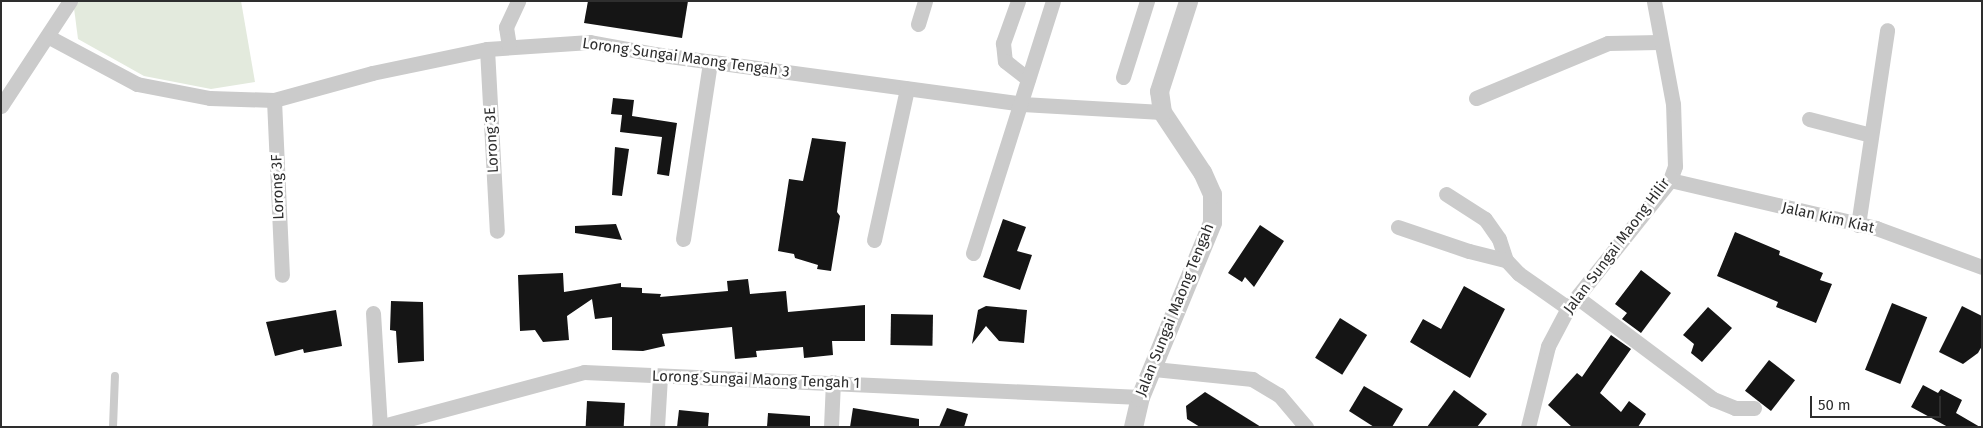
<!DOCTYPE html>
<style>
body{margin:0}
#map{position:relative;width:1983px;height:428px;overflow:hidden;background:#fff;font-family:"Fira Sans",sans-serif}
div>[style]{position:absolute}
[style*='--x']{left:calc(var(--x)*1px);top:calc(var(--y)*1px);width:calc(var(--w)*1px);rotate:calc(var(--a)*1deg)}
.green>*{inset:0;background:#e3eadd}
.building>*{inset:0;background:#151515;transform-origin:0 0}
.service>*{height:8px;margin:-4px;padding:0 4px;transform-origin:4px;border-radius:4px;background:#cbcbcb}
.minor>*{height:15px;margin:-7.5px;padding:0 7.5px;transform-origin:7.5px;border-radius:7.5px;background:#cbcbcb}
.tertiary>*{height:19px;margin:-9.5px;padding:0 9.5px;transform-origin:9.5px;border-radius:9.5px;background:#cbcbcb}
span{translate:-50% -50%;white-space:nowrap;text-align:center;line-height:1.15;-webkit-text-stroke:5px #fff;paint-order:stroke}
.street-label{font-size:15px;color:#2e2e2e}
.frame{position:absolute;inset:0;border:2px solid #2e2e2e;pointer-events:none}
.scale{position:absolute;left:1810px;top:396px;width:131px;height:22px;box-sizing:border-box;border:2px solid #2e2e2e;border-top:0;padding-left:6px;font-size:15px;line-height:18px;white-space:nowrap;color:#2e2e2e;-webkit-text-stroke:4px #fff;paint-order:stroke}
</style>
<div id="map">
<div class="green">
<i style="clip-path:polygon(79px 1px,241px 1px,255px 82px,211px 89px,144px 76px,78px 39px,74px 8px)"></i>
</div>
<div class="building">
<i style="clip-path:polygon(588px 1px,688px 1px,682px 38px,584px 23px)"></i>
<i style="clip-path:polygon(613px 98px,634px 100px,632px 116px,677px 123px,669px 176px,657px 174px,662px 137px,620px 132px,622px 115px,611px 114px)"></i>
<i style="clip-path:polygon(812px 138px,846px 142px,837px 212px,840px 216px,831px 271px,817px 269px,818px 265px,795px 258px,794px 254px,778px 251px,789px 179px,803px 181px)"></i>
<i style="clip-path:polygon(615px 147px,629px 149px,622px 196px,612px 195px)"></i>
<i style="clip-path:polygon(1003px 219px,1026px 227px,1017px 251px,1032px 255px,1020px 290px,983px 277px)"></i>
<i style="clip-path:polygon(616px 224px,622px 240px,575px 233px,575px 226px)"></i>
<i style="clip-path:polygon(1260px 225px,1284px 241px,1254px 287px,1245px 277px,1242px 282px,1228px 273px)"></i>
<i style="clip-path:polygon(1735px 232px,1780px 251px,1779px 255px,1823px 273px,1820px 280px,1832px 284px,1816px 323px,1776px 307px,1778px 302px,1717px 276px)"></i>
<i style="clip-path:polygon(1641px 270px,1671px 293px,1641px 333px,1622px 319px,1627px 313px,1615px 304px)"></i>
<i style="clip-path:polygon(563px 273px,564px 292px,621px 283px,621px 287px,642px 288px,642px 293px,661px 294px,660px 297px,728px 291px,727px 281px,748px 279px,750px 294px,786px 291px,788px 312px,865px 305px,865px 341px,832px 341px,833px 355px,804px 358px,803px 347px,756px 351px,757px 357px,735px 359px,732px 327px,662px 334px,665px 346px,643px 351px,612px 350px,612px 317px,595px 319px,592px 299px,567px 316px,569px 340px,543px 342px,535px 330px,520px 331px,518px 275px)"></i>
<i style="clip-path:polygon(1464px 286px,1505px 309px,1470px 378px,1410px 342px,1423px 319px,1441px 329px)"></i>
<i style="clip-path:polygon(391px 301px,423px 302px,424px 361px,398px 363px,396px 331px,390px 330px)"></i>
<i style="left:1892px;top:303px;width:38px;height:72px;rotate:22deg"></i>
<i style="clip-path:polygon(986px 306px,1027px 310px,1024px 343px,999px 341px,986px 326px,972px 344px,978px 310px)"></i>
<i style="clip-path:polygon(1962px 306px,1982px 316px,1982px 346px,1978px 353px,1963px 364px,1939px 352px)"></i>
<i style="clip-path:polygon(1708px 307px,1732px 328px,1702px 362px,1691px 353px,1694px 344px,1683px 335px)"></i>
<i style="clip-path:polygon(336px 310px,342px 346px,304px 353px,303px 349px,275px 356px,266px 322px)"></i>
<i style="left:891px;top:314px;width:42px;height:31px;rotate:1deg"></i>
<i style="left:1340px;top:318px;width:32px;height:47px;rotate:32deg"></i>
<i style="clip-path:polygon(1611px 335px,1631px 349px,1600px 393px,1621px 412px,1629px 401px,1646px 414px,1638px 427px,1572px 427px,1548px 405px,1577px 373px,1582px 377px)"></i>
<i style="left:1769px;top:360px;width:33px;height:39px;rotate:38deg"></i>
<i style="clip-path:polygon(1923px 385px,1938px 393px,1941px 389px,1962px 400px,1956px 413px,1980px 427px,1948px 427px,1911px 407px)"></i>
<i style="clip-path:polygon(1364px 386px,1403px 409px,1392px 427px,1374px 427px,1349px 411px)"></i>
<i style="clip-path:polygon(1454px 390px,1487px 414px,1477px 427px,1427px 427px)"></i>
<i style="clip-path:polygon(1205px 392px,1261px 427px,1200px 427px,1187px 419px,1186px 406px)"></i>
<i style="left:587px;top:401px;width:38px;height:26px;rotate:3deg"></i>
<i style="clip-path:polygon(853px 408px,919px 419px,919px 427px,850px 427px)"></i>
<i style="clip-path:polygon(947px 408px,968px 414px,964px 427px,939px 427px)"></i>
<i style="clip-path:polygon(679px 410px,709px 413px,708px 427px,677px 427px)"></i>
<i style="clip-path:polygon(768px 413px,810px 416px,810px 427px,767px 427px)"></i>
</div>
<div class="service">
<i style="--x:113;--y:427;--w:51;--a:-87.8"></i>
</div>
<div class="minor">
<i style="--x:1018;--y:1;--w:45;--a:109.7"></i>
<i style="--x:1003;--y:43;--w:18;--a:84"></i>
<i style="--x:1005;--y:61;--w:29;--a:38"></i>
<i style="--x:918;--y:24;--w:24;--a:-73"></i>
<i style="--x:49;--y:37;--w:100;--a:28.1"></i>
<i style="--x:137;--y:84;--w:74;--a:10.9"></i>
<i style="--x:210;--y:98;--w:64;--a:1.8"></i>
<i style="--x:274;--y:100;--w:102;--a:-15.4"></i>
<i style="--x:372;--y:73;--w:117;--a:-11.8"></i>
<i style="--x:487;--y:49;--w:103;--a:-3.9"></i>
<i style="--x:590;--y:42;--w:65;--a:10.6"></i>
<i style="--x:654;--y:54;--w:371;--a:7.7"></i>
<i style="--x:1022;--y:104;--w:140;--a:3.3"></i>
<i style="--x:509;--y:46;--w:19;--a:-99"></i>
<i style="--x:506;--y:27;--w:29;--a:-65"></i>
<i style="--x:487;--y:49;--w:182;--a:86.9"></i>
<i style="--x:1123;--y:77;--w:80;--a:-72.5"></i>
<i style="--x:1476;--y:98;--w:143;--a:-22.6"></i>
<i style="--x:1608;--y:43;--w:51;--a:-1.1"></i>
<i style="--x:274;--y:100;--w:175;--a:87.4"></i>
<i style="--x:1;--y:106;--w:126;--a:-56.7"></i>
<i style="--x:1809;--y:119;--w:64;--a:14.5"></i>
<i style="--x:1670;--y:180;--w:212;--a:13.1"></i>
<i style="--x:1876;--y:228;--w:113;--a:20.2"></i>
<i style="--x:1446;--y:194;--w:46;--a:32.7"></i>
<i style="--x:1485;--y:219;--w:24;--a:55"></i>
<i style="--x:1499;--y:239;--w:22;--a:72"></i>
<i style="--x:1506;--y:260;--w:18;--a:47"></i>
<i style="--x:1518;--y:273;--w:61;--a:35"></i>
<i style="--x:1858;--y:225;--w:197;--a:-81.5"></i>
<i style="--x:1398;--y:227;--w:75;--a:18.7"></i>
<i style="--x:1469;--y:251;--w:38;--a:14"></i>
<i style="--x:683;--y:239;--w:179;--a:-81.3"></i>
<i style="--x:874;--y:240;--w:155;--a:-77.7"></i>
<i style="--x:973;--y:253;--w:264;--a:-72.4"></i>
<i style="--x:1578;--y:298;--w:169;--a:36.8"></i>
<i style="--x:1713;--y:399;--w:24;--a:22"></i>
<i style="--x:1735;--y:408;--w:19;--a:0"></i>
<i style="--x:373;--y:313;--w:114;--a:86.5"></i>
<i style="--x:1154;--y:369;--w:99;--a:5.8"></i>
<i style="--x:1252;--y:379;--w:31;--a:31"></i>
<i style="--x:1279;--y:395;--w:42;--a:49.8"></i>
<i style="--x:379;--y:427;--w:212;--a:-15"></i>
<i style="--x:584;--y:372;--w:557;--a:2.57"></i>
<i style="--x:657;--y:427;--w:50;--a:-86.6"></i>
<i style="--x:831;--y:427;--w:45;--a:-87.5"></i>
<i style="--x:1528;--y:427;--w:83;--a:-76.1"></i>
<i style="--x:1548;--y:346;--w:43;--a:-62.2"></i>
<i style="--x:1568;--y:308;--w:164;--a:-51.4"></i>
<i style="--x:1670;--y:180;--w:15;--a:-70"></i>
<i style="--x:1675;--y:166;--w:62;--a:-91.8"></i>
<i style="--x:1673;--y:104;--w:105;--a:-100.5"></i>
</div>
<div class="tertiary">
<i style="--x:1133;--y:427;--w:31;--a:-77"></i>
<i style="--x:1140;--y:397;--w:189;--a:-67.6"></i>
<i style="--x:1212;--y:222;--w:28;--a:-90"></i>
<i style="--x:1212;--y:194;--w:24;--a:-114"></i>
<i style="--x:1202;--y:172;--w:72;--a:-123.7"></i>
<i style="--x:1162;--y:112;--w:21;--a:-98"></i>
<i style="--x:1159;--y:91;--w:95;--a:-72.1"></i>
</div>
<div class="street-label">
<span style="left:686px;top:58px;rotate:8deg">Lorong Sungai Maong Tengah 3</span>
<span style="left:492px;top:140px;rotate:-93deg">Lorong 3E</span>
<span style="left:278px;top:187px;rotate:-92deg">Lorong 3F</span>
<span style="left:1828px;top:218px;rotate:13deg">Jalan Kim Kiat</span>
<span style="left:1617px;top:246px;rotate:-53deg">Jalan Sungai Maong Hilir</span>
<span style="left:1175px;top:310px;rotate:-68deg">Jalan Sungai Maong Tengah</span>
<span style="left:756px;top:380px;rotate:2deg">Lorong Sungai Maong Tengah 1</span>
</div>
<div class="frame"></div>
<div class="scale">50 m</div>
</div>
